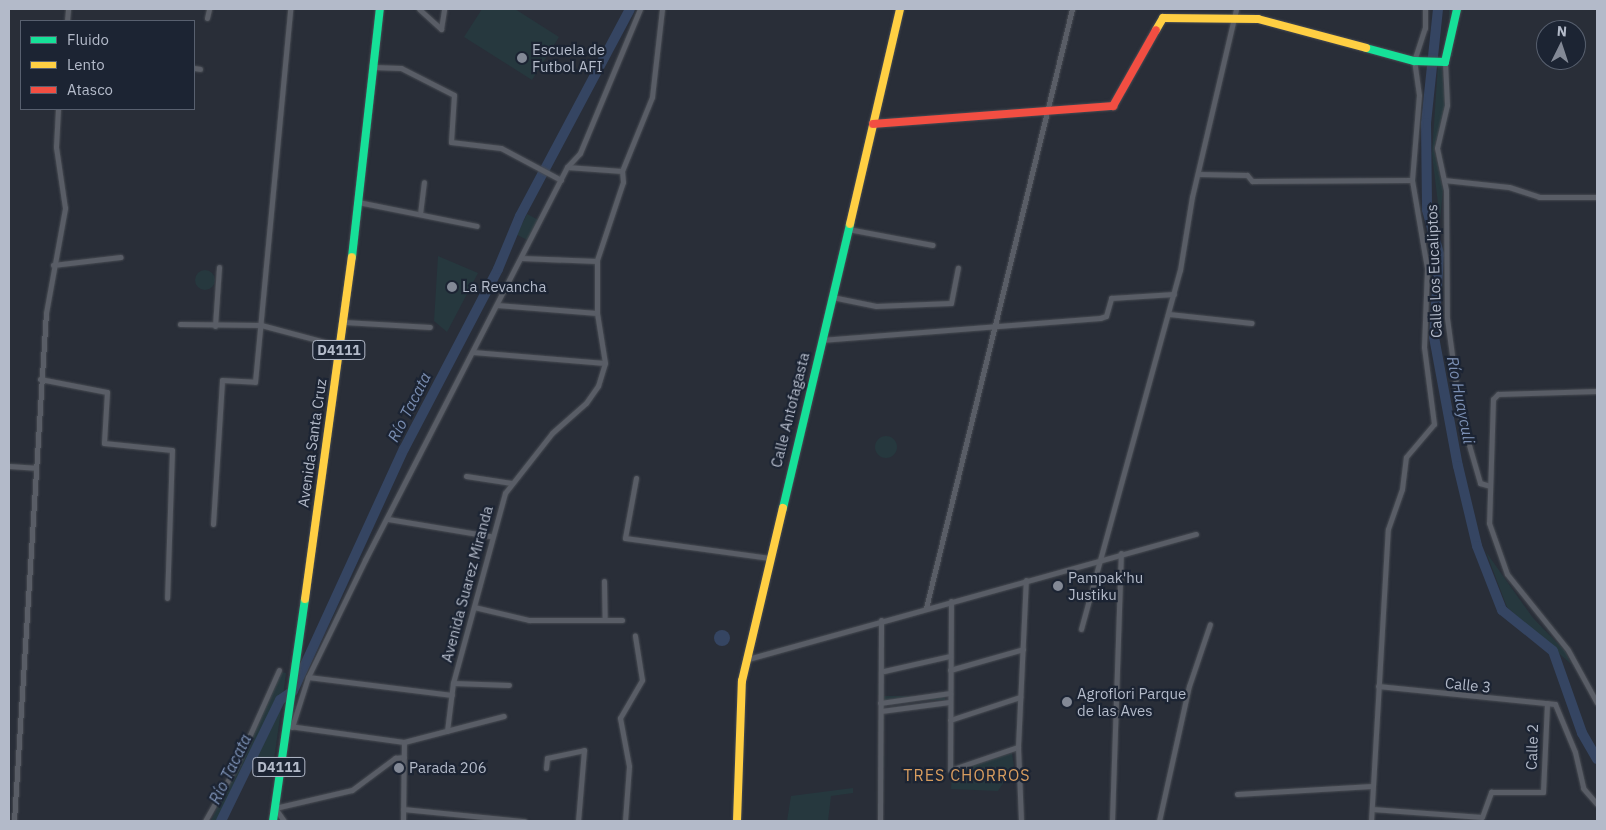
<!DOCTYPE html>
<meta charset="utf-8">
<style>
body{margin:0}
#map{position:relative;width:1606px;height:830px;overflow:hidden;background:#292e38;font-family:"IBM Plex Sans",sans-serif}
div>[style]{position:absolute}
[style*='--x']{left:calc(var(--x)*1px);top:calc(var(--y)*1px);width:calc(var(--w)*1px);rotate:calc(var(--a)*1deg)}
.green>*{inset:0;background:#26383e;transform-origin:0 0}
.round{border-radius:50%}
.water>*{inset:0;background:#354562}
.river>*{height:10px;margin:-5px;padding:0 5px;transform-origin:5px;border-radius:5px;background:#354562}
.roads{filter:drop-shadow(0 0 1px #474b52) drop-shadow(0 0 1px #474b52)}
.street>*{height:5px;margin:-2.5px;padding:0 2.5px;transform-origin:2.5px;border-radius:2.5px;background:#595d66}
.fast>*{height:8px;margin:-4px;padding:0 4px;transform-origin:4px;border-radius:4px;background:#16e098}
.slow>*{height:8px;margin:-4px;padding:0 4px;transform-origin:4px;border-radius:4px;background:#ffcf43}
.jam>*{height:8px;margin:-4px;padding:0 4px;transform-origin:4px;border-radius:4px;background:#f24e42}
.dots>*{width:14px;height:14px;translate:-50% -50%;box-sizing:border-box;border:2px solid #1c2433;border-radius:50%}
span{translate:-50% -50%;white-space:nowrap;text-align:center;line-height:1.15;-webkit-text-stroke:4.5px #1c2433;paint-order:stroke}
.shield-label span{padding:1px 4px;background:#1c2433;border:1px solid;border-radius:4px;-webkit-text-stroke-width:0}
.shield-label{font-size:14px;color:#b3bac9;font-weight:700}
.poi-label{font-size:15px;color:#b3bac9}
.left{translate:0 -50%;text-align:left}
.street-label{font-size:15px;color:#b3bac9}
.water-label{font-size:16px;color:#7a8eb2;font-style:italic}
.neighbourhood-label{font-size:16px;color:#d89d5f;letter-spacing:1px}
.frame{position:absolute;inset:0;border:10px solid #b3bac9;pointer-events:none}
.legend{position:absolute;left:20px;top:20px;width:175px;height:90px;box-sizing:border-box;background:#1c2433;border:1px solid #58606f;margin:0;padding:6px 9px;list-style:none;font-size:15px;color:#b3bac9}
.legend li{display:flex;align-items:center;gap:10px;height:25px}
.legend b{width:25px;border:1px solid #58606f}
.north{position:absolute;left:1536px;top:20px;width:50px;height:50px;box-sizing:border-box;background:#1c2433;border:1px solid #58606f;border-radius:50%;rotate:4deg;font-size:14px;font-weight:700;line-height:20px;text-align:center;color:#b3bac9}
.north::after{content:'';display:block;margin:auto;width:18px;height:22px;background:#838996;clip-path:polygon(50% 0,100% 100%,50% 72%,0 100%)}
</style>
<div id="map">
<div class="green">
<i style="clip-path:polygon(482px 9px,515px 9px,559px 37px,532px 80px,464px 37px)"></i>
<i style="left:1449px;top:9px;width:4px;height:47px"></i>
<i style="clip-path:polygon(1438px 64px,1442px 65px,1445px 105px,1434px 149px,1443px 190px,1440px 220px,1432px 154px)"></i>
<i style="left:527px;top:214px;width:13px;height:23px;rotate:27deg"></i>
<i style="clip-path:polygon(438px 256px,478px 273px,447px 332px,434px 321px)"></i>
<i class="round" style="left:195px;top:270px;width:20px;height:20px"></i>
<i class="round" style="left:875px;top:436px;width:22px;height:22px"></i>
<i style="clip-path:polygon(1486px 552px,1533px 618px,1565px 651px,1571px 664px,1507px 607px)"></i>
<i style="clip-path:polygon(281px 672px,286px 673px,283px 696px,217px 821px,211px 821px)"></i>
<i style="left:945px;top:696px;width:4px;height:63px;rotate:90deg"></i>
<i style="clip-path:polygon(282px 703px,273px 767px,253px 764px)"></i>
<i style="clip-path:polygon(1012px 753px,1014px 766px,998px 791px,951px 789px,952px 772px)"></i>
<i style="clip-path:polygon(853px 788px,853px 793px,831px 796px,828px 821px,787px 821px,791px 796px)"></i>
</div>
<div class="water">
<i class="round" style="left:714px;top:630px;width:16px;height:16px"></i>
</div>
<div class="river">
<i style="--x:1438;--y:9;--w:115;--a:96"></i>
<i style="--x:1426;--y:123;--w:87;--a:89.3"></i>
<i style="--x:1427;--y:210;--w:46;--a:74.7"></i>
<i style="--x:1439;--y:254;--w:83;--a:93.4"></i>
<i style="--x:1434;--y:337;--w:131;--a:79.5"></i>
<i style="--x:1458;--y:466;--w:82;--a:76.6"></i>
<i style="--x:1477;--y:546;--w:69;--a:68.7"></i>
<i style="--x:1502;--y:610;--w:65;--a:38.8"></i>
<i style="--x:1553;--y:651;--w:87;--a:70.5"></i>
<i style="--x:1582;--y:733;--w:30;--a:60"></i>
<i style="--x:221;--y:821;--w:135;--a:-64"></i>
<i style="--x:280;--y:700;--w:16;--a:-35"></i>
<i style="--x:293;--y:691;--w:266;--a:-65.4"></i>
<i style="--x:404;--y:449;--w:203;--a:-62.4"></i>
<i style="--x:498;--y:269;--w:57;--a:-67.5"></i>
<i style="--x:520;--y:216;--w:234;--a:-62"></i>
</div>
<div class="roads">
<div class="street">
<i style="--x:419;--y:9;--w:30;--a:42"></i>
<i style="--x:441;--y:29;--w:20;--a:-81"></i>
<i style="--x:207;--y:18;--w:9;--a:-77"></i>
<i style="--x:67;--y:21;--w:12;--a:-85"></i>
<i style="--x:1445;--y:62;--w:43;--a:87.3"></i>
<i style="--x:1447;--y:105;--w:44;--a:103.1"></i>
<i style="--x:1437;--y:148;--w:43;--a:77.9"></i>
<i style="--x:1446;--y:190;--w:128;--a:89.6"></i>
<i style="--x:1447;--y:318;--w:97;--a:82.3"></i>
<i style="--x:1460;--y:414;--w:72;--a:73.8"></i>
<i style="--x:1480;--y:483;--w:10;--a:17"></i>
<i style="--x:373;--y:67;--w:28;--a:2"></i>
<i style="--x:401;--y:68;--w:59;--a:27"></i>
<i style="--x:454;--y:95;--w:47;--a:93.7"></i>
<i style="--x:451;--y:142;--w:50;--a:6.8"></i>
<i style="--x:501;--y:148;--w:68;--a:28.1"></i>
<i style="--x:194;--y:68;--w:6;--a:9"></i>
<i style="--x:567;--y:167;--w:55;--a:4.2"></i>
<i style="--x:1199;--y:174;--w:48;--a:1.2"></i>
<i style="--x:1247;--y:175;--w:8;--a:50"></i>
<i style="--x:1252;--y:181;--w:160;--a:-0.4"></i>
<i style="--x:1444;--y:180;--w:65;--a:6.1"></i>
<i style="--x:1509;--y:187;--w:32;--a:18"></i>
<i style="--x:1539;--y:197;--w:58;--a:0"></i>
<i style="--x:358;--y:202;--w:121;--a:11.4"></i>
<i style="--x:420;--y:214;--w:32;--a:-83"></i>
<i style="--x:848;--y:229;--w:86;--a:10.7"></i>
<i style="--x:521;--y:258;--w:76;--a:2.3"></i>
<i style="--x:53;--y:265;--w:68;--a:-6.7"></i>
<i style="--x:832;--y:297;--w:45;--a:11.6"></i>
<i style="--x:876;--y:306;--w:75;--a:-2.3"></i>
<i style="--x:951;--y:303;--w:36;--a:-79"></i>
<i style="--x:497;--y:305;--w:100;--a:4.6"></i>
<i style="--x:1169;--y:314;--w:83;--a:6.2"></i>
<i style="--x:344;--y:322;--w:86;--a:3.3"></i>
<i style="--x:180;--y:324;--w:81;--a:0.7"></i>
<i style="--x:261;--y:325;--w:82;--a:14.9"></i>
<i style="--x:215;--y:326;--w:59;--a:-86.1"></i>
<i style="--x:821;--y:340;--w:280;--a:-4.5"></i>
<i style="--x:1100;--y:318;--w:6;--a:-18"></i>
<i style="--x:1106;--y:316;--w:19;--a:-74"></i>
<i style="--x:1111;--y:298;--w:63;--a:-3.6"></i>
<i style="--x:473;--y:352;--w:132;--a:4.8"></i>
<i style="--x:40;--y:379;--w:68;--a:11"></i>
<i style="--x:107;--y:392;--w:51;--a:93.4"></i>
<i style="--x:104;--y:443;--w:68;--a:5.9"></i>
<i style="--x:172;--y:450;--w:148;--a:91.9"></i>
<i style="--x:1597;--y:391;--w:99;--a:178.3"></i>
<i style="--x:1498;--y:394;--w:7;--a:135"></i>
<i style="--x:1493;--y:399;--w:124;--a:91.8"></i>
<i style="--x:1489;--y:523;--w:54;--a:70.6"></i>
<i style="--x:1507;--y:574;--w:97;--a:51.2"></i>
<i style="--x:1568;--y:650;--w:60;--a:61.3"></i>
<i style="--x:9;--y:466;--w:26;--a:4"></i>
<i style="--x:466;--y:476;--w:46;--a:8.8"></i>
<i style="--x:636;--y:478;--w:61;--a:100.4"></i>
<i style="--x:625;--y:538;--w:146;--a:7.9"></i>
<i style="--x:388;--y:519;--w:103;--a:9.5"></i>
<i style="--x:213;--y:524;--w:144;--a:-86.4"></i>
<i style="--x:222;--y:380;--w:33;--a:3"></i>
<i style="--x:255;--y:382;--w:375;--a:-84.6"></i>
<i style="--x:604;--y:581;--w:39;--a:89"></i>
<i style="--x:951;--y:601;--w:169;--a:90.3"></i>
<i style="--x:950;--y:770;--w:72;--a:-18.7"></i>
<i style="--x:474;--y:607;--w:57;--a:13.3"></i>
<i style="--x:529;--y:620;--w:93;--a:0"></i>
<i style="--x:926;--y:608;--w:617;--a:-76.3"></i>
<i style="--x:1081;--y:629;--w:372;--a:-74.6"></i>
<i style="--x:1180;--y:270;--w:74;--a:-80.7"></i>
<i style="--x:1192;--y:197;--w:193;--a:-76.8"></i>
<i style="--x:748;--y:659;--w:465;--a:-15.6"></i>
<i style="--x:950;--y:670;--w:76;--a:-16"></i>
<i style="--x:884;--y:671;--w:68;--a:-12.8"></i>
<i style="--x:308;--y:677;--w:145;--a:7.1"></i>
<i style="--x:453;--y:683;--w:56;--a:2"></i>
<i style="--x:1378;--y:686;--w:178;--a:5.8"></i>
<i style="--x:1555;--y:704;--w:52;--a:67.4"></i>
<i style="--x:1575;--y:752;--w:37;--a:77"></i>
<i style="--x:1583;--y:788;--w:21;--a:49"></i>
<i style="--x:880;--y:703;--w:71;--a:-8.1"></i>
<i style="--x:881;--y:711;--w:69;--a:-7.5"></i>
<i style="--x:950;--y:720;--w:74;--a:-18.2"></i>
<i style="--x:289;--y:726;--w:116;--a:7.9"></i>
<i style="--x:404;--y:742;--w:103;--a:-14.6"></i>
<i style="--x:292;--y:727;--w:52;--a:-72.3"></i>
<i style="--x:308;--y:677;--w:130;--a:-64"></i>
<i style="--x:365;--y:560;--w:442;--a:-62.8"></i>
<i style="--x:567;--y:167;--w:19;--a:-47"></i>
<i style="--x:580;--y:153;--w:156;--a:-67.4"></i>
<i style="--x:447;--y:731;--w:48;--a:-82.9"></i>
<i style="--x:453;--y:683;--w:197;--a:-74.7"></i>
<i style="--x:505;--y:493;--w:76;--a:-51.9"></i>
<i style="--x:552;--y:433;--w:45;--a:-41.4"></i>
<i style="--x:586;--y:403;--w:21;--a:-55"></i>
<i style="--x:598;--y:386;--w:24;--a:-73"></i>
<i style="--x:605;--y:363;--w:51;--a:-99.1"></i>
<i style="--x:597;--y:313;--w:53;--a:-90"></i>
<i style="--x:597;--y:260;--w:82;--a:-71.6"></i>
<i style="--x:623;--y:182;--w:11;--a:-95"></i>
<i style="--x:622;--y:171;--w:80;--a:-67.9"></i>
<i style="--x:652;--y:97;--w:89;--a:-83.5"></i>
<i style="--x:546;--y:768;--w:10;--a:-84"></i>
<i style="--x:547;--y:758;--w:38;--a:-12"></i>
<i style="--x:584;--y:750;--w:71;--a:94.8"></i>
<i style="--x:1237;--y:794;--w:135;--a:-3.4"></i>
<i style="--x:403;--y:809;--w:122;--a:5.7"></i>
<i style="--x:1372;--y:809;--w:110;--a:4.2"></i>
<i style="--x:1482;--y:817;--w:27;--a:-70"></i>
<i style="--x:1491;--y:792;--w:52;--a:0"></i>
<i style="--x:1543;--y:792;--w:89;--a:-87.4"></i>
<i style="--x:14;--y:821;--w:509;--a:-86.4"></i>
<i style="--x:46;--y:313;--w:107;--a:-79.7"></i>
<i style="--x:65;--y:208;--w:62;--a:-98.4"></i>
<i style="--x:56;--y:147;--w:38;--a:-87"></i>
<i style="--x:205;--y:821;--w:63;--a:-60.6"></i>
<i style="--x:236;--y:766;--w:105;--a:-65.9"></i>
<i style="--x:284;--y:821;--w:16;--a:-125"></i>
<i style="--x:275;--y:808;--w:79;--a:-13.2"></i>
<i style="--x:352;--y:790;--w:54;--a:-36.7"></i>
<i style="--x:395;--y:758;--w:9;--a:-6"></i>
<i style="--x:403;--y:821;--w:79;--a:-89.3"></i>
<i style="--x:625;--y:821;--w:55;--a:-85.8"></i>
<i style="--x:629;--y:766;--w:49;--a:-100.6"></i>
<i style="--x:620;--y:718;--w:44;--a:-59.9"></i>
<i style="--x:642;--y:680;--w:45;--a:-99"></i>
<i style="--x:880;--y:821;--w:201;--a:-89.7"></i>
<i style="--x:1021;--y:821;--w:74;--a:-92.3"></i>
<i style="--x:1018;--y:747;--w:167;--a:-87.3"></i>
<i style="--x:1112;--y:821;--w:268;--a:-88.1"></i>
<i style="--x:1159;--y:821;--w:138;--a:-77.5"></i>
<i style="--x:1189;--y:686;--w:65;--a:-71.3"></i>
<i style="--x:1371;--y:821;--w:292;--a:-86.7"></i>
<i style="--x:1388;--y:529;--w:42;--a:-70.7"></i>
<i style="--x:1402;--y:489;--w:32;--a:-83"></i>
<i style="--x:1406;--y:457;--w:43;--a:-49.7"></i>
<i style="--x:1434;--y:424;--w:78;--a:-97.4"></i>
<i style="--x:1424;--y:347;--w:79;--a:-87.8"></i>
<i style="--x:1427;--y:268;--w:89;--a:-99.7"></i>
<i style="--x:1412;--y:180;--w:85;--a:-85.3"></i>
<i style="--x:1419;--y:95;--w:34;--a:-98"></i>
<i style="--x:1414;--y:61;--w:35;--a:-72"></i>
<i style="--x:1425;--y:28;--w:19;--a:-90"></i>
</div>
<div class="fast">
<i style="--x:1366;--y:48;--w:50;--a:15.2"></i>
<i style="--x:1414;--y:61;--w:31;--a:2"></i>
<i style="--x:1445;--y:62;--w:54;--a:-77.2"></i>
<i style="--x:352;--y:257;--w:250;--a:-83.6"></i>
<i style="--x:783;--y:508;--w:292;--a:-76.7"></i>
<i style="--x:273;--y:821;--w:224;--a:-81.8"></i>
</div>
<div class="slow">
<i style="--x:1156;--y:30;--w:14;--a:-60"></i>
<i style="--x:1163;--y:18;--w:95;--a:0.6"></i>
<i style="--x:1258;--y:19;--w:112;--a:15"></i>
<i style="--x:850;--y:224;--w:221;--a:-76.9"></i>
<i style="--x:305;--y:599;--w:345;--a:-82.2"></i>
<i style="--x:737;--y:821;--w:140;--a:-88"></i>
<i style="--x:742;--y:681;--w:178;--a:-76.7"></i>
</div>
<div class="jam">
<i style="--x:873;--y:124;--w:241;--a:-4.3"></i>
<i style="--x:1113;--y:106;--w:87;--a:-60.5"></i>
</div>
</div>
<div class="dots">
<i style="left:522px;top:58px;background:#838996"></i>
<i style="left:452px;top:287px;background:#838996"></i>
<i style="left:1058px;top:586px;background:#838996"></i>
<i style="left:1067px;top:702px;background:#838996"></i>
<i style="left:399px;top:768px;background:#838996"></i>
</div>
<div class="shield-label">
<span style="left:339px;top:350px">D4111</span>
<span style="left:279px;top:767px">D4111</span>
</div>
<div class="poi-label">
<span class="left" style="left:532px;top:58px">Escuela de<br>Futbol AFI</span>
<span class="left" style="left:462px;top:287px">La Revancha</span>
<span class="left" style="left:1068px;top:586px">Pampak'hu<br>Justiku</span>
<span class="left" style="left:1077px;top:702px">Agroflori Parque<br>de las Aves</span>
<span class="left" style="left:409px;top:768px">Parada 206</span>
</div>
<div class="street-label">
<span style="left:1434px;top:271px;rotate:-92deg">Calle Los Eucaliptos</span>
<span style="left:790px;top:410px;rotate:-76deg">Calle Antofagasta</span>
<span style="left:312px;top:443px;rotate:-82deg">Avenida Santa Cruz</span>
<span style="left:467px;top:584px;rotate:-75deg">Avenida Suarez Miranda</span>
<span style="left:1468px;top:685px;rotate:6deg">Calle 3</span>
<span style="left:1532px;top:747px;rotate:-88deg">Calle 2</span>
</div>
<div class="water-label">
<span style="left:1461px;top:400px;rotate:79deg">Río Huayculi</span>
<span style="left:409px;top:407px;rotate:-63deg">Río Tacata</span>
<span style="left:230px;top:769px;rotate:-64deg">Río Tacata</span>
</div>
<div class="neighbourhood-label">
<span style="left:967px;top:775px">TRES CHORROS</span>
</div>
<div class="frame"></div>
<ul class="legend">
<li><b style="height:6px;background:#16e098"></b>Fluido</li>
<li><b style="height:6px;background:#ffcf43"></b>Lento</li>
<li><b style="height:6px;background:#f24e42"></b>Atasco</li>
</ul>
<div class="north">N</div>
</div>
